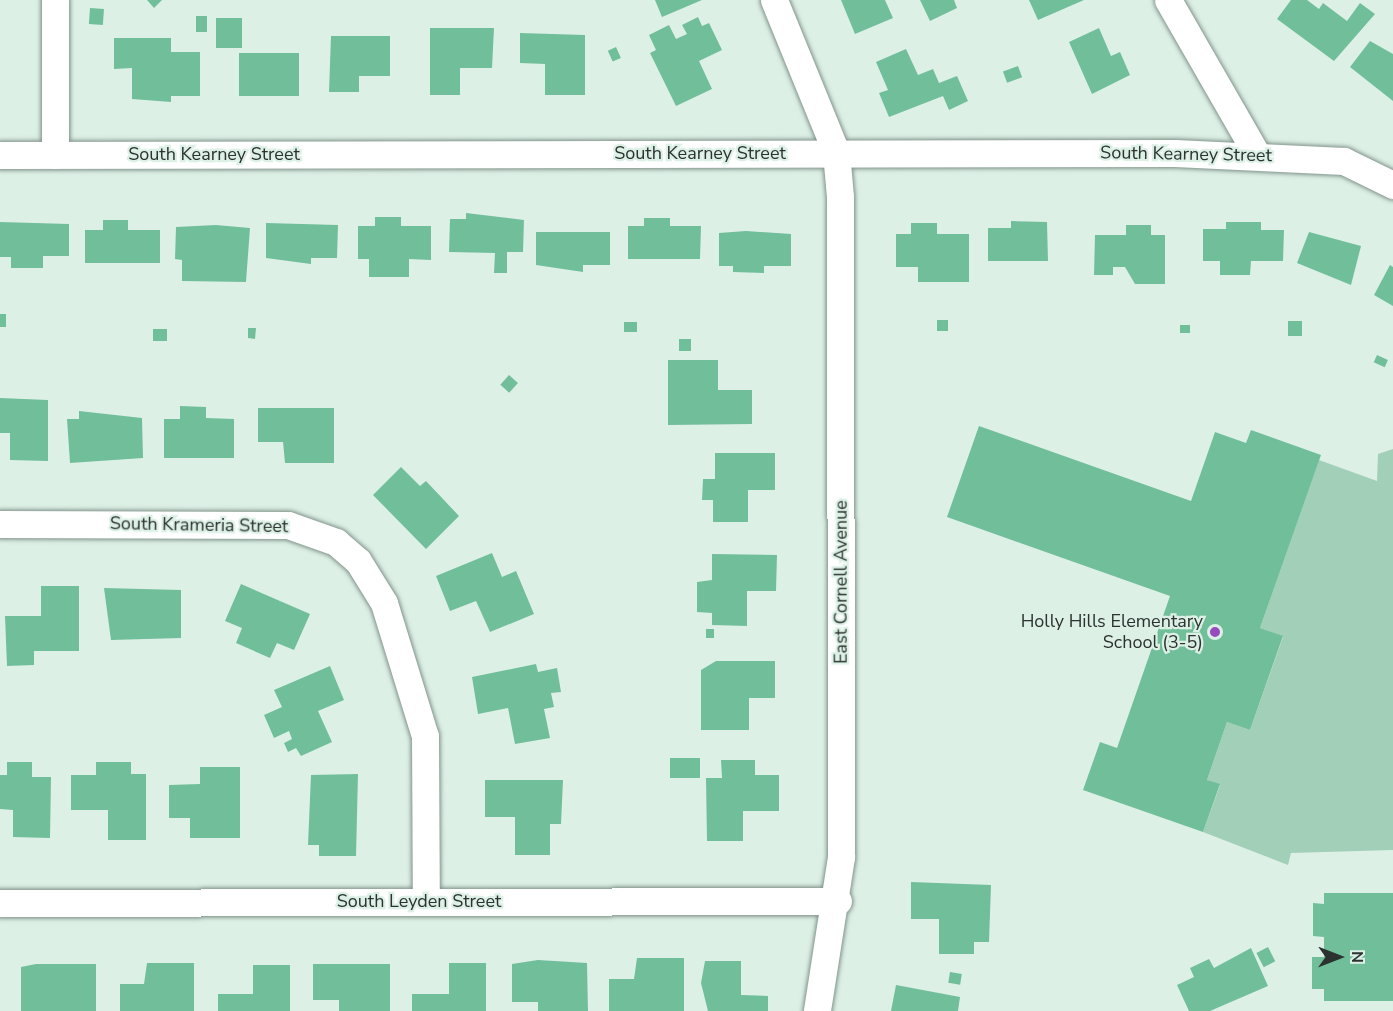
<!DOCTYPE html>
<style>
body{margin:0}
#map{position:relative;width:1393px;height:1011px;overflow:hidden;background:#ddf0e6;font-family:"Nunito Sans",sans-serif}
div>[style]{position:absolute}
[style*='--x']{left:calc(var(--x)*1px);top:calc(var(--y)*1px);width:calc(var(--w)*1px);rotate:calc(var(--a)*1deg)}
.green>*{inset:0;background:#a2cfb8}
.building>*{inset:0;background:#71be9b;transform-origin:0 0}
.roads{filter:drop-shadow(0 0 2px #82948b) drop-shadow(0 0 2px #82948b)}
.minor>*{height:27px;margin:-13.5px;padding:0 13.5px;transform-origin:13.5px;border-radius:13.5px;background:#fff}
.dots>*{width:16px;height:16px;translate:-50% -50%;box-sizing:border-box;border:3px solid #ddf0e6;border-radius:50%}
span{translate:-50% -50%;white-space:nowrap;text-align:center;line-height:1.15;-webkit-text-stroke:4.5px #ddf0e6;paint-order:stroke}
.street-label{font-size:18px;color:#2b322f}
.poi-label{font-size:18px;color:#2b322f}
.right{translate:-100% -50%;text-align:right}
.north{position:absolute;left:1309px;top:927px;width:60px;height:60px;-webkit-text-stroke:4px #ddf0e6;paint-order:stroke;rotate:90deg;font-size:16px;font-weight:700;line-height:24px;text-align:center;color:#2b322f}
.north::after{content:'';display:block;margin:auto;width:21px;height:27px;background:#2b322f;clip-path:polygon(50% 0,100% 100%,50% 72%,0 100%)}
</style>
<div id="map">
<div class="green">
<i style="clip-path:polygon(1393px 449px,1393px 850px,1291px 853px,1288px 865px,1203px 832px,1220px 785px,1207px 780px,1227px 722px,1250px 730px,1283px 637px,1260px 628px,1319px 460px,1377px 481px,1378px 454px)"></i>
</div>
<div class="building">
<i style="clip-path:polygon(147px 0,162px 0,154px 8px)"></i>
<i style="clip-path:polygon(655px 0,702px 0,662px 17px)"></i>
<i style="clip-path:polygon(841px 0,885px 0,893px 18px,855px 34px)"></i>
<i style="clip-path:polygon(920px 0,954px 0,957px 8px,930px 21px)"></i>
<i style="clip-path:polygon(1029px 0,1084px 0,1038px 20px)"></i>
<i style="clip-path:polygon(1291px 0,1307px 0,1319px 9px,1323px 3px,1347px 21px,1360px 3px,1375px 14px,1334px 61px,1277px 19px)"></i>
<i style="left:90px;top:8px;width:14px;height:16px;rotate:4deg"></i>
<i style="left:196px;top:16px;width:11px;height:16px"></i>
<i style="clip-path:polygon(698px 17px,702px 26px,709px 23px,722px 50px,699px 61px,712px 89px,676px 106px,650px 53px,656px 50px,649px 35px,669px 25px,676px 39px,687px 34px,682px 25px)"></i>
<i style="left:242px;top:18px;width:30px;height:26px;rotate:90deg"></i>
<i style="clip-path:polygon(430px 28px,494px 28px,492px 68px,460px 68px,460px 95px,430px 95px)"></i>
<i style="clip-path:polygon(1099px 28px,1111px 56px,1120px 52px,1130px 75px,1092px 94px,1069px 42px)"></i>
<i style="clip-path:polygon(520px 33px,585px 35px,585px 95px,545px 95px,545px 64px,520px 63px)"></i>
<i style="clip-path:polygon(331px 36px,390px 36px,390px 76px,359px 76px,359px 92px,329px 92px)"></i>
<i style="clip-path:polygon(114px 38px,171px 38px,171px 52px,200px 52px,200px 96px,171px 96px,171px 102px,132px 99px,132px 68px,114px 69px)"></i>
<i style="clip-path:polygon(1370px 41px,1393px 54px,1393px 101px,1350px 67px)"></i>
<i style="left:616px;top:47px;width:12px;height:9px;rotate:66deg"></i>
<i style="clip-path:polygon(906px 49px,918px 75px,933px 69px,939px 83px,957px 76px,968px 101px,949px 110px,943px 96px,889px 117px,879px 93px,888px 90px,876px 62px)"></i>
<i style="left:239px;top:53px;width:60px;height:43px"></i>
<i style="left:1018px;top:66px;width:12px;height:16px;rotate:70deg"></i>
<i style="clip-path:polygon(466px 213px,524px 220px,523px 252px,507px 252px,507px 273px,494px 273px,495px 253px,449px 252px,450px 219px,466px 219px)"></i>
<i style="clip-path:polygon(375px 217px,401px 217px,401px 226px,431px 226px,431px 260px,409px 259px,409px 277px,369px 277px,369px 259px,358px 259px,358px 226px,375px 226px)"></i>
<i style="clip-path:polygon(644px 218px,670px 218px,670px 226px,701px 226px,700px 259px,628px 259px,628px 226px,644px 226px)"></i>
<i style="clip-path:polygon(103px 220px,128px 220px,128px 230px,160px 230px,160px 263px,85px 263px,85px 230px,103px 230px)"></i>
<i style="clip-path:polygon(1011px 221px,1047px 222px,1048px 261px,988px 261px,988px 228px,1011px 228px)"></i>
<i style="clip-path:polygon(0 222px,69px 224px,69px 256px,43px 256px,43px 268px,11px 268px,11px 257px,0 257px)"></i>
<i style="clip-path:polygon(1226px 222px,1261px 222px,1261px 230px,1284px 230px,1283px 261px,1251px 261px,1250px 275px,1220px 275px,1220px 261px,1203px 261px,1203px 229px,1226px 229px)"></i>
<i style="clip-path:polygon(266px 223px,338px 225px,337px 258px,311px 258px,311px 264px,266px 258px)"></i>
<i style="clip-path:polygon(911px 223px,937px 223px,937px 234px,969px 234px,969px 282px,918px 282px,918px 267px,896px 267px,896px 234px,911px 234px)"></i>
<i style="clip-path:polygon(216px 225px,250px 228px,246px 282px,182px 281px,182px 260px,175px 259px,176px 227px)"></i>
<i style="clip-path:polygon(1126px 225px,1151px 225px,1151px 235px,1165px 235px,1165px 284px,1135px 284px,1125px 267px,1113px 267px,1113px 275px,1094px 275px,1095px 235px,1126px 235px)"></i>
<i style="clip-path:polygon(746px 231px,791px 234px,791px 266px,764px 266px,764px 273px,733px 272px,733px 266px,719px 266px,719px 233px)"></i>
<i style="clip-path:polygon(536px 232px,610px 232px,610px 265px,583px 265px,583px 272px,536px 265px)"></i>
<i style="clip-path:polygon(1309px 232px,1361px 246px,1351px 285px,1297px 263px)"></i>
<i style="clip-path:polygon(1390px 265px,1393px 267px,1393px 306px,1374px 295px)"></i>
<i style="left:0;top:314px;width:6px;height:13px"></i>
<i style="left:937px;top:320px;width:11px;height:11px"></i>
<i style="left:1288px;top:321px;width:14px;height:15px"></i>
<i style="left:624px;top:322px;width:13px;height:10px"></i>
<i style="left:1180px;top:325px;width:10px;height:8px"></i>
<i style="clip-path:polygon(248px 328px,256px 328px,255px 339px,248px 338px)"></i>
<i style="left:153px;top:329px;width:14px;height:12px"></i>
<i style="left:679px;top:339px;width:12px;height:12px"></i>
<i style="left:1377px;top:355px;width:12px;height:8px;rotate:24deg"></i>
<i style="clip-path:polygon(668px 360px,718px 360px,718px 390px,752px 390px,752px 424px,668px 425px)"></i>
<i style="left:509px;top:375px;width:12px;height:13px;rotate:42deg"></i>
<i style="clip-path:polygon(0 398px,48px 400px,48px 461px,10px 460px,10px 433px,0 433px)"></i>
<i style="clip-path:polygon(180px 406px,206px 407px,206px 418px,234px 419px,234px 458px,164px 458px,164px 419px,180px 419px)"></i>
<i style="clip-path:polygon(258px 408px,334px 408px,334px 463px,285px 463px,283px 442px,258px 442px)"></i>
<i style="clip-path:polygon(79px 411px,142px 418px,143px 458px,70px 463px,67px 419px,79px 419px)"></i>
<i style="clip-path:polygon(979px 426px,1191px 501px,1215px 432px,1246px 443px,1251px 430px,1321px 455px,1260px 628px,1283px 636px,1250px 730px,1227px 722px,1207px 780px,1220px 784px,1203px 832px,1083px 790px,1100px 742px,1117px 748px,1170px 596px,947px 517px)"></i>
<i style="clip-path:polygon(715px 453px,775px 453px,775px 490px,748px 490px,748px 522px,713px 522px,713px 500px,702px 500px,703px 479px,715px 479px)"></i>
<i style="clip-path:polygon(401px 467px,420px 486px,426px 481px,459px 516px,426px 549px,373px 495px)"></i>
<i style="clip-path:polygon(492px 553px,502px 577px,516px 571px,534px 614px,490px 632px,476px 601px,450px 611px,436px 576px)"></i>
<i style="clip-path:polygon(712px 554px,777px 555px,776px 591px,747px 591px,747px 626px,712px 625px,712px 613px,697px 612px,697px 582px,712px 580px)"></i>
<i style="clip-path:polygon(241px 584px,310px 614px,294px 650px,277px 643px,270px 658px,236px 643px,242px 628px,225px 621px)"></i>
<i style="clip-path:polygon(41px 586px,79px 586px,79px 651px,34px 651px,34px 665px,7px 666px,5px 616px,41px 616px)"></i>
<i style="clip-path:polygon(104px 588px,181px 590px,181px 638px,111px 640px)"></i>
<i style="left:706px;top:629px;width:8px;height:9px"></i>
<i style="clip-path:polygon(716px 661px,775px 661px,775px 698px,749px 698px,749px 730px,701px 730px,701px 670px)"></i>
<i style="clip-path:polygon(536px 664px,538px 672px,557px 668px,561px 692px,551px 693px,554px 707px,544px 709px,550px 738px,515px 744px,508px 708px,478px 714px,472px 677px)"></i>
<i style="clip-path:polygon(330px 666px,344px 700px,318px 711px,332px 742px,301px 756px,296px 748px,288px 752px,284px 743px,292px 739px,289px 731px,274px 738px,264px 715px,282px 707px,274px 690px)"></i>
<i style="left:670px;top:758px;width:30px;height:20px"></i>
<i style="clip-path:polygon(721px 760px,755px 760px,755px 775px,779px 775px,779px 811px,743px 811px,743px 841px,707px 841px,706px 778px,722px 778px)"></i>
<i style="clip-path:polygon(7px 762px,32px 762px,32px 777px,51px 777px,50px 838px,13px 837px,13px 810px,0 809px,0 775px,7px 775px)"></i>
<i style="clip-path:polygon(96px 762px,131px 762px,131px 774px,146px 774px,146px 840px,108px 840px,108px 810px,71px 810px,71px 775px,96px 775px)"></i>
<i style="clip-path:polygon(200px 767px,240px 767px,240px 838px,190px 838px,190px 818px,169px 818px,169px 785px,200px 784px)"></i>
<i style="clip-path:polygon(358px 774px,356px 856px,319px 856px,319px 845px,308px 845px,311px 775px)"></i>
<i style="clip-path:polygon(485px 780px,563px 780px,561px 824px,550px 824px,550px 855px,515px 855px,515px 817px,485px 817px)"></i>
<i style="clip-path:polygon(911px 882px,991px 885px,989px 942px,974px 942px,974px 954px,939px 954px,939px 919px,911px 919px)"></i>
<i style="clip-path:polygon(1324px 893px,1393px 893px,1393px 1001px,1324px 1001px,1324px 989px,1312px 989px,1312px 957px,1324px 957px,1324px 937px,1313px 936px,1313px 903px,1324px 904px)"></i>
<i style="left:1268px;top:947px;width:16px;height:13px;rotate:63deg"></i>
<i style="clip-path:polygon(1251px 948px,1268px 986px,1210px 1011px,1189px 1011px,1177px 985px,1194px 977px,1190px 968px,1209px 959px,1214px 968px)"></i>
<i style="clip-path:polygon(637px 958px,684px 958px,684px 1011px,609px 1011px,609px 979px,634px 979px)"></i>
<i style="clip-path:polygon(538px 960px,587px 963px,588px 1011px,538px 1011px,538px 1002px,512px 1002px,512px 964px)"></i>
<i style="clip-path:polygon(705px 961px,741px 961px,741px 995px,768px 996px,768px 1011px,708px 1011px,701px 983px)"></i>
<i style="clip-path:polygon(147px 963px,194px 963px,194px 1011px,120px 1011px,120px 984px,144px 984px)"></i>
<i style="clip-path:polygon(449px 963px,486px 963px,486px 1011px,412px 1011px,412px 994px,449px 994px)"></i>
<i style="clip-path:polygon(36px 964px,96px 964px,96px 1011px,21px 1011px,21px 967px)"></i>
<i style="clip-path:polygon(313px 964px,390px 964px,390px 1011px,339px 1011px,339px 1000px,313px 1000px)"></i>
<i style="clip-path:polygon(253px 965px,290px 965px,290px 1011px,218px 1011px,218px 994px,253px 994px)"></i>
<i style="left:950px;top:972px;width:12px;height:11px;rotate:9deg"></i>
<i style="clip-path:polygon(896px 985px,960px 997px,958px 1011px,891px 1011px)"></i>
</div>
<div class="roads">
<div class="minor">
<i style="--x:774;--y:0;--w:164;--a:67.8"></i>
<i style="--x:836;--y:152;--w:45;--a:84.9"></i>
<i style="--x:840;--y:197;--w:660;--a:89.91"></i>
<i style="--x:841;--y:857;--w:156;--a:98.9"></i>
<i style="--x:1168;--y:0;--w:179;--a:60.1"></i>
<i style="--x:0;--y:155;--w:1175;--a:-0.1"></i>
<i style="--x:1175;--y:153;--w:169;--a:2.7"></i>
<i style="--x:1344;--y:161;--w:55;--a:26.1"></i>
<i style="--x:55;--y:155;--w:155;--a:-90"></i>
<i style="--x:0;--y:524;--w:288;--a:0.2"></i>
<i style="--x:288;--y:525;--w:51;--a:19.5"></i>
<i style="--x:336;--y:542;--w:29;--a:41"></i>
<i style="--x:358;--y:561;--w:49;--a:58.2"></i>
<i style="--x:384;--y:603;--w:139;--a:72.9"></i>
<i style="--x:425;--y:736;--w:165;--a:89.7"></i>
<i style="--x:0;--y:903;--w:838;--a:-0.14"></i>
</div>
</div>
<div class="dots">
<i style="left:1215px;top:632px;background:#984bbd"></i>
</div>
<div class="street-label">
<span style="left:700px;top:153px">South Kearney Street</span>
<span style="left:214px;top:154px">South Kearney Street</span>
<span style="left:1186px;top:154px;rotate:1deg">South Kearney Street</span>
<span style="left:199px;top:525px;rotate:1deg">South Krameria Street</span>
<span style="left:841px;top:582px;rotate:-90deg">East Cornell Avenue</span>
<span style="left:419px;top:901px">South Leyden Street</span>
</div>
<div class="poi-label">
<span class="right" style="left:1203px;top:632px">Holly Hills Elementary<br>School (3-5)</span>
</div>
<div class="north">N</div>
</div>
